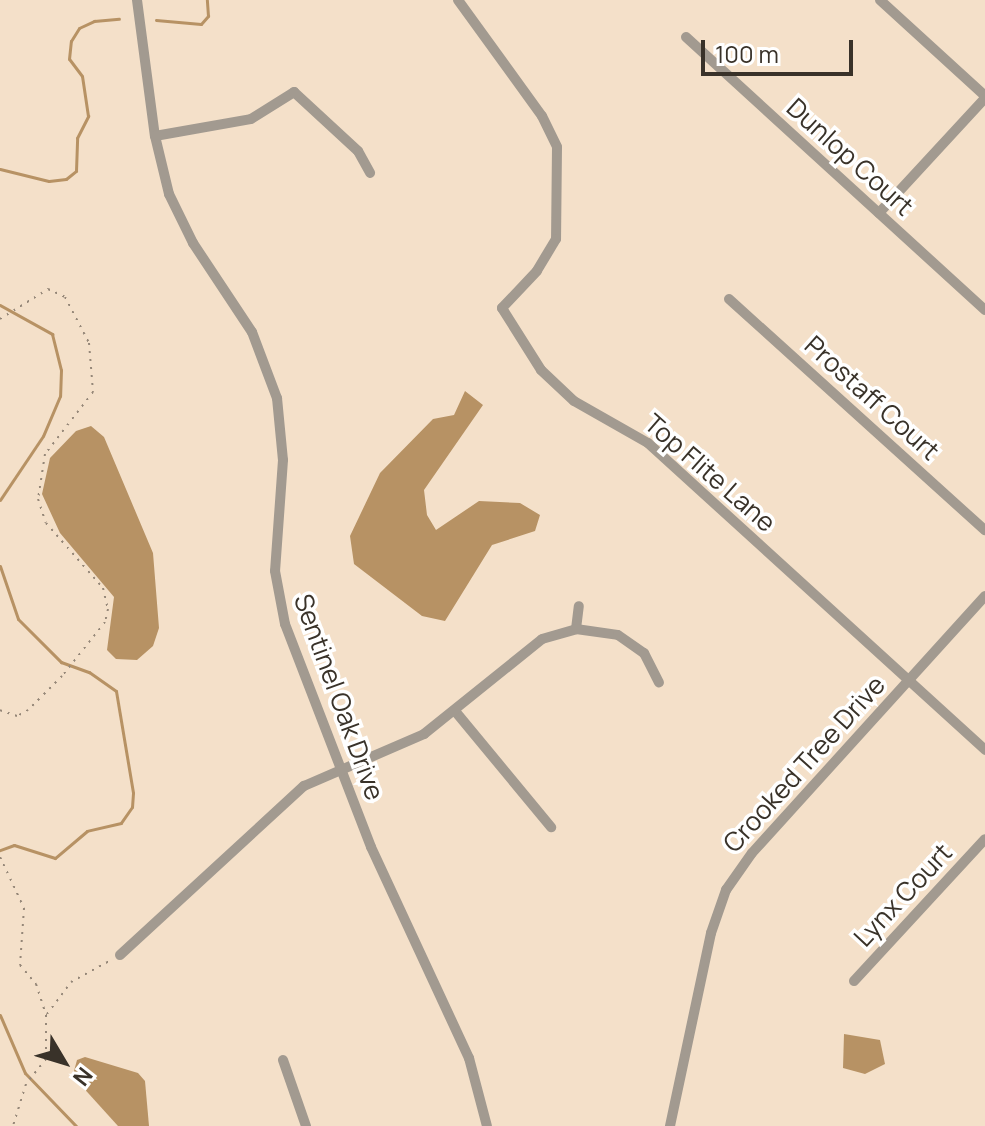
<!DOCTYPE html>
<style>
body{margin:0}
#map{position:relative;width:985px;height:1126px;overflow:hidden;background:#f4e0c9;font-family:Manrope,sans-serif}
div>[style]{position:absolute}
[style*='--x']{left:calc(var(--x)*1px);top:calc(var(--y)*1px);width:calc(var(--w)*1px);rotate:calc(var(--a)*1deg)}
.water>*{inset:0;background:#b79264}
.stream>*{height:3px;margin:-1.5px;padding:0 1.5px;transform-origin:1.5px;border-radius:1.5px;background:#b79264}
.path>*{height:2px;margin-top:-1px;transform-origin:0;background:repeating-linear-gradient(90deg,#958778 0 2px,transparent 0 8px)}
.minor>*{height:10px;margin:-5px;padding:0 5px;transform-origin:5px;border-radius:5px;background:#a29a90}
span{translate:-50% -50%;white-space:nowrap;text-align:center;line-height:1.15;-webkit-text-stroke:7px #fff;paint-order:stroke}
.street-label{font-size:26px;color:#393229}
.north{position:absolute;left:24px;top:1022px;width:80px;height:80px;-webkit-text-stroke:6px #fff;paint-order:stroke;rotate:128deg;font-size:22px;font-weight:700;line-height:32px;text-align:center;color:#393229}
.north::after{content:'';display:block;margin:auto;width:28px;height:36px;background:#393229;clip-path:polygon(50% 0,100% 100%,50% 72%,0 100%)}
.scale{position:absolute;left:701px;top:40px;width:152px;height:36px;box-sizing:border-box;border:4px solid #393229;border-top:0;padding-left:10px;font-size:24px;line-height:28px;white-space:nowrap;color:#393229;-webkit-text-stroke:6px #fff;paint-order:stroke}
</style>
<div id="map">
<div class="water">
<i style="clip-path:polygon(465px 391px,483px 405px,424px 490px,427px 515px,436px 530px,479px 501px,520px 503px,540px 515px,535px 531px,492px 545px,445px 621px,422px 616px,354px 564px,350px 536px,380px 473px,433px 419px,454px 415px)"></i>
<i style="clip-path:polygon(91px 426px,104px 437px,153px 553px,159px 628px,153px 646px,137px 660px,116px 659px,107px 650px,114px 597px,60px 533px,42px 494px,50px 458px,76px 431px)"></i>
<i style="clip-path:polygon(844px 1034px,880px 1040px,885px 1064px,865px 1074px,843px 1068px)"></i>
<i style="clip-path:polygon(85px 1057px,138px 1073px,145px 1081px,149px 1126px,118px 1126px,79px 1083px,74px 1071px,77px 1060px)"></i>
</div>
<div class="stream">
<i style="--x:156;--y:20;--w:45;--a:5.1"></i>
<i style="--x:201;--y:24;--w:11;--a:-49"></i>
<i style="--x:208;--y:16;--w:16;--a:-94"></i>
<i style="--x:0;--y:169;--w:50;--a:13.8"></i>
<i style="--x:49;--y:181;--w:17;--a:-7"></i>
<i style="--x:66;--y:179;--w:13;--a:-39"></i>
<i style="--x:76;--y:171;--w:33;--a:-88"></i>
<i style="--x:77;--y:138;--w:25;--a:-63"></i>
<i style="--x:88;--y:116;--w:40;--a:-98.5"></i>
<i style="--x:82;--y:76;--w:21;--a:-127"></i>
<i style="--x:69;--y:59;--w:18;--a:-84"></i>
<i style="--x:71;--y:41;--w:15;--a:-58"></i>
<i style="--x:79;--y:28;--w:17;--a:-25"></i>
<i style="--x:94;--y:21;--w:25;--a:-5"></i>
<i style="--x:0;--y:305;--w:60;--a:29.1"></i>
<i style="--x:52;--y:334;--w:37;--a:76"></i>
<i style="--x:61;--y:370;--w:26;--a:92"></i>
<i style="--x:60;--y:396;--w:43;--a:113"></i>
<i style="--x:43;--y:436;--w:77;--a:123.9"></i>
<i style="--x:0;--y:566;--w:56;--a:71.2"></i>
<i style="--x:18;--y:619;--w:61;--a:45"></i>
<i style="--x:61;--y:662;--w:30;--a:20"></i>
<i style="--x:89;--y:672;--w:33;--a:35"></i>
<i style="--x:116;--y:691;--w:103;--a:80.5"></i>
<i style="--x:133;--y:793;--w:14;--a:94"></i>
<i style="--x:132;--y:807;--w:19;--a:125"></i>
<i style="--x:121;--y:823;--w:35;--a:167"></i>
<i style="--x:87;--y:831;--w:42;--a:139.8"></i>
<i style="--x:55;--y:858;--w:43;--a:-162.4"></i>
<i style="--x:14;--y:845;--w:15;--a:160"></i>
<i style="--x:0;--y:1015;--w:63;--a:66.7"></i>
<i style="--x:25;--y:1073;--w:74;--a:46.1"></i>
</div>
<div class="path">
<i style="--x:0;--y:319;--w:57;--a:-32"></i>
<i style="--x:48;--y:289;--w:19;--a:25"></i>
<i style="--x:65;--y:297;--w:52;--a:62.4"></i>
<i style="--x:89;--y:343;--w:49;--a:85.3"></i>
<i style="--x:93;--y:392;--w:78;--a:127.7"></i>
<i style="--x:45;--y:454;--w:46;--a:98.8"></i>
<i style="--x:38;--y:499;--w:25;--a:72"></i>
<i style="--x:46;--y:523;--w:86;--a:48.8"></i>
<i style="--x:103;--y:588;--w:22;--a:77"></i>
<i style="--x:108;--y:609;--w:13;--a:103"></i>
<i style="--x:105;--y:622;--w:69;--a:128.5"></i>
<i style="--x:62;--y:676;--w:48;--a:135"></i>
<i style="--x:28;--y:710;--w:13;--a:151"></i>
<i style="--x:17;--y:716;--w:18;--a:-161"></i>
<i style="--x:0;--y:857;--w:56;--a:64.8"></i>
<i style="--x:24;--y:908;--w:57;--a:94"></i>
<i style="--x:20;--y:965;--w:25;--a:50"></i>
<i style="--x:36;--y:984;--w:33;--a:72"></i>
<i style="--x:46;--y:1015;--w:44;--a:90"></i>
<i style="--x:46;--y:1059;--w:32;--a:129"></i>
<i style="--x:26;--y:1084;--w:44;--a:107.2"></i>
<i style="--x:47;--y:1014;--w:40;--a:-53"></i>
<i style="--x:71;--y:982;--w:46;--a:-28.8"></i>
</div>
<div class="minor">
<i style="--x:137;--y:0;--w:137;--a:82.5"></i>
<i style="--x:155;--y:136;--w:60;--a:76.4"></i>
<i style="--x:169;--y:194;--w:55;--a:63.9"></i>
<i style="--x:193;--y:243;--w:107;--a:56.5"></i>
<i style="--x:252;--y:332;--w:71;--a:69.3"></i>
<i style="--x:277;--y:398;--w:62;--a:84.5"></i>
<i style="--x:283;--y:460;--w:111;--a:94.1"></i>
<i style="--x:275;--y:571;--w:54;--a:79.3"></i>
<i style="--x:285;--y:624;--w:239;--a:68.9"></i>
<i style="--x:371;--y:847;--w:233;--a:65.1"></i>
<i style="--x:469;--y:1058;--w:70;--a:75.2"></i>
<i style="--x:458;--y:0;--w:143;--a:54.1"></i>
<i style="--x:542;--y:116;--w:34;--a:64"></i>
<i style="--x:557;--y:147;--w:92;--a:90.6"></i>
<i style="--x:556;--y:239;--w:37;--a:121"></i>
<i style="--x:537;--y:271;--w:51;--a:133.4"></i>
<i style="--x:502;--y:308;--w:73;--a:57.8"></i>
<i style="--x:541;--y:370;--w:45;--a:43.2"></i>
<i style="--x:574;--y:401;--w:85;--a:29.6"></i>
<i style="--x:648;--y:443;--w:456;--a:42.3"></i>
<i style="--x:880;--y:0;--w:142;--a:42.4"></i>
<i style="--x:686;--y:37;--w:405;--a:42.4"></i>
<i style="--x:155;--y:136;--w:97;--a:-10"></i>
<i style="--x:251;--y:119;--w:51;--a:-32.1"></i>
<i style="--x:294;--y:92;--w:87;--a:42.7"></i>
<i style="--x:358;--y:151;--w:25;--a:61"></i>
<i style="--x:879;--y:213;--w:156;--a:-47.3"></i>
<i style="--x:729;--y:299;--w:345;--a:42.1"></i>
<i style="--x:576;--y:629;--w:23;--a:-83"></i>
<i style="--x:455;--y:711;--w:151;--a:50.4"></i>
<i style="--x:120;--y:955;--w:250;--a:-42.6"></i>
<i style="--x:304;--y:786;--w:131;--a:-23.4"></i>
<i style="--x:424;--y:734;--w:151;--a:-38.8"></i>
<i style="--x:542;--y:639;--w:35;--a:-16"></i>
<i style="--x:576;--y:629;--w:42;--a:8.1"></i>
<i style="--x:618;--y:635;--w:32;--a:35"></i>
<i style="--x:644;--y:653;--w:33;--a:63"></i>
<i style="--x:854;--y:981;--w:193;--a:-47.3"></i>
<i style="--x:283;--y:1060;--w:70;--a:70.8"></i>
<i style="--x:670;--y:1126;--w:197;--a:-78"></i>
<i style="--x:711;--y:933;--w:46;--a:-70.8"></i>
<i style="--x:726;--y:890;--w:45;--a:-54.9"></i>
<i style="--x:752;--y:853;--w:347;--a:-47.8"></i>
</div>
<div class="street-label">
<span style="left:850px;top:157px;rotate:42deg">Dunlop Court</span>
<span style="left:872px;top:398px;rotate:42deg">Prostaff Court</span>
<span style="left:710px;top:473px;rotate:41deg">Top Flite Lane</span>
<span style="left:339px;top:697px;rotate:70deg">Sentinel Oak Drive</span>
<span style="left:804px;top:764px;rotate:-48deg">Crooked Tree Drive</span>
<span style="left:903px;top:895px;rotate:-47deg">Lynx Court</span>
</div>
<div class="north">N</div>
<div class="scale">100 m</div>
</div>
